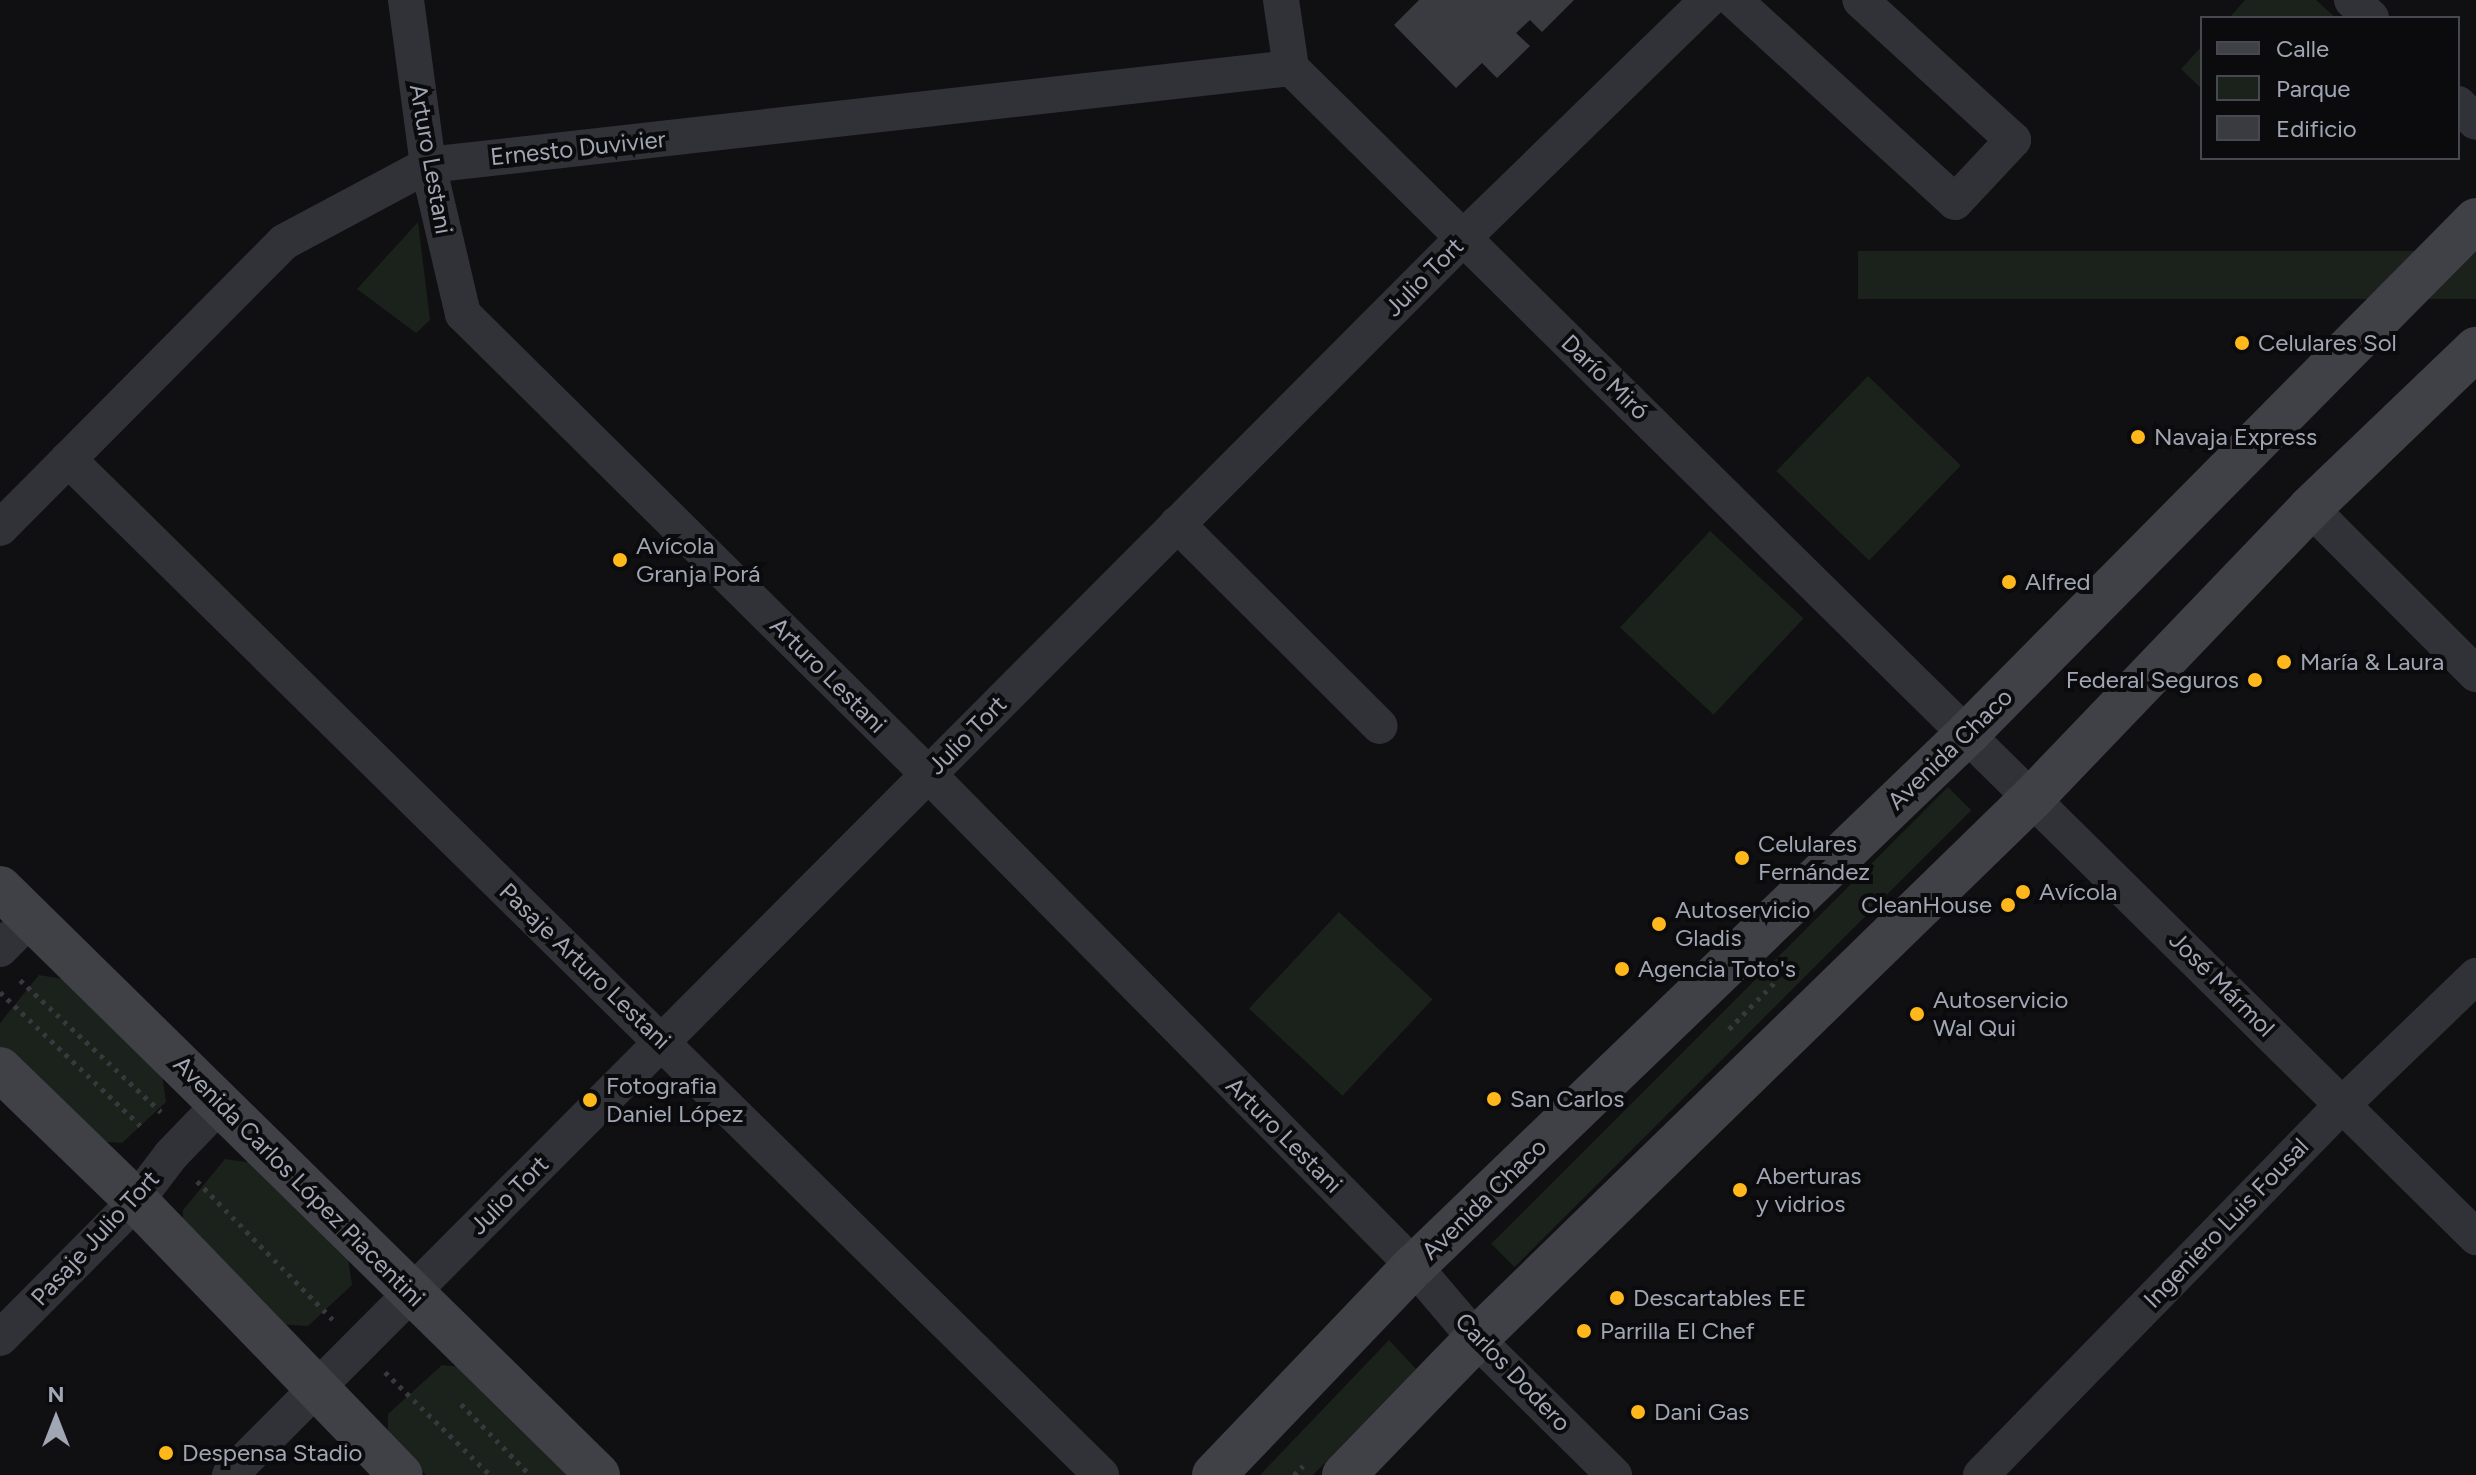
<!DOCTYPE html>
<meta charset="utf-8">
<style>
body{margin:0}
#map{position:relative;width:2476px;height:1475px;overflow:hidden;background:#101012;font-family:Figtree,sans-serif}
div>[style]{position:absolute}
[style*='--x']{left:calc(var(--x)*1px);top:calc(var(--y)*1px);width:calc(var(--w)*1px);rotate:calc(var(--a)*1deg)}
.green>*{inset:0;background:#1a221b;transform-origin:0 0}
.building>*{inset:0;background:#3a3b40}
.path>*{height:5px;margin-top:-2.5px;transform-origin:0;background:repeating-linear-gradient(90deg,#37393e 0 4px,transparent 0 10px)}
.street>*{height:36px;margin:-18px;padding:0 18px;transform-origin:18px;border-radius:18px;background:#313237}
.secondary>*{height:44px;margin:-22px;padding:0 22px;transform-origin:22px;border-radius:22px;background:#3f4147}
.dots>*{width:22px;height:22px;translate:-50% -50%;box-sizing:border-box;border:4px solid #0b0b0d;border-radius:50%}
span{translate:-50% -50%;white-space:nowrap;text-align:center;line-height:1.15;-webkit-text-stroke:8px #0b0b0d;paint-order:stroke}
.street-label{font-size:24px;color:#a0a6b4}
.poi-label{font-size:24px;color:#a0a6b4}
.left{translate:0 -50%;text-align:left}
.right{translate:-100% -50%;text-align:right}
.legend{position:absolute;left:2200px;top:16px;width:260px;height:144px;box-sizing:border-box;background:#0b0b0d;border:2px solid #474950;margin:0;padding:10px 14px;list-style:none;font-size:24px;color:#a0a6b4}
.legend li{display:flex;align-items:center;gap:16px;height:40px}
.legend b{width:40px;border:2px solid #474950}
.north{position:absolute;left:16px;top:1379px;width:80px;height:80px;-webkit-text-stroke:6px #0b0b0d;paint-order:stroke;rotate:0deg;font-size:22px;font-weight:700;line-height:32px;text-align:center;color:#a0a6b4}
.north::after{content:'';display:block;margin:auto;width:28px;height:36px;background:#a0a6b4;clip-path:polygon(50% 0,100% 100%,50% 72%,0 100%)}
</style>
<div id="map">
<div class="green">
<i style="clip-path:polygon(2245px 0,2316px 0,2336px 18px,2229px 18px)"></i>
<i style="clip-path:polygon(2202px 46px,2202px 89px,2181px 69px)"></i>
<i style="clip-path:polygon(418px 222px,430px 320px,416px 333px,357px 289px)"></i>
<i style="left:2476px;top:251px;width:48px;height:618px;rotate:90deg"></i>
<i style="left:1868px;top:376px;width:129px;height:132px;rotate:44deg"></i>
<i style="left:1710px;top:531px;width:128px;height:132px;rotate:43deg"></i>
<i style="left:1948px;top:787px;width:33px;height:646px;rotate:45deg"></i>
<i style="left:1339px;top:912px;width:128px;height:132px;rotate:43deg"></i>
<i style="clip-path:polygon(39px 975px,81px 982px,161px 1068px,166px 1102px,122px 1143px,90px 1141px,0 1055px,0 1023px)"></i>
<i style="clip-path:polygon(225px 1159px,267px 1165px,347px 1251px,352px 1285px,308px 1326px,276px 1324px,183px 1234px,183px 1210px)"></i>
<i style="clip-path:polygon(1389px 1340px,1416px 1369px,1313px 1475px,1260px 1475px)"></i>
<i style="clip-path:polygon(442px 1365px,473px 1368px,579px 1475px,426px 1475px,388px 1438px,388px 1414px)"></i>
</div>
<div class="building">
<i style="clip-path:polygon(1419px 0,1574px 0,1542px 32px,1530px 20px,1516px 33px,1530px 46px,1497px 78px,1482px 63px,1456px 88px,1394px 25px)"></i>
</div>
<div class="path">
<i style="--x:20;--y:980;--w:193;--a:43.1"></i>
<i style="--x:0;--y:992;--w:199;--a:43.6"></i>
<i style="--x:1729;--y:1029;--w:70;--a:-45.6"></i>
<i style="--x:197;--y:1181;--w:194;--a:45.6"></i>
<i style="--x:385;--y:1372;--w:147;--a:44.4"></i>
<i style="--x:461;--y:1404;--w:99;--a:45.8"></i>
<i style="--x:1294;--y:1475;--w:13;--a:-45"></i>
</div>
<div class="street">
<i style="--x:406;--y:0;--w:166;--a:82.4"></i>
<i style="--x:428;--y:165;--w:153;--a:76.8"></i>
<i style="--x:463;--y:314;--w:654;--a:44.69"></i>
<i style="--x:928;--y:774;--w:692;--a:45.35"></i>
<i style="--x:1414;--y:1266;--w:96;--a:49.7"></i>
<i style="--x:1476;--y:1339;--w:194;--a:44.6"></i>
<i style="--x:1281;--y:0;--w:69;--a:81.6"></i>
<i style="--x:1291;--y:68;--w:1665;--a:44.61"></i>
<i style="--x:1734;--y:0;--w:299;--a:42.4"></i>
<i style="--x:1955;--y:202;--w:85;--a:-46.9"></i>
<i style="--x:2013;--y:140;--w:207;--a:-137.5"></i>
<i style="--x:2352;--y:0;--w:26;--a:43"></i>
<i style="--x:2458;--y:104;--w:25;--a:45"></i>
<i style="--x:68;--y:459;--w:1449;--a:44.52"></i>
<i style="--x:2310;--y:508;--w:235;--a:45"></i>
<i style="--x:1177;--y:524;--w:286;--a:44.9"></i>
<i style="--x:0;--y:528;--w:403;--a:-45.2"></i>
<i style="--x:284;--y:242;--w:163;--a:-28.1"></i>
<i style="--x:428;--y:165;--w:868;--a:-6.41"></i>
<i style="--x:0;--y:949;--w:42;--a:-45"></i>
<i style="--x:0;--y:1338;--w:193;--a:-45.2"></i>
<i style="--x:136;--y:1201;--w:58;--a:-52.7"></i>
<i style="--x:171;--y:1155;--w:74;--a:-46.1"></i>
<i style="--x:230;--y:1475;--w:1747;--a:-45.09"></i>
<i style="--x:1463;--y:238;--w:342;--a:-44.2"></i>
<i style="--x:1981;--y:1475;--w:518;--a:-45.7"></i>
<i style="--x:2343;--y:1104;--w:185;--a:-43.9"></i>
</div>
<div class="secondary">
<i style="--x:0;--y:888;--w:838;--a:44.47"></i>
<i style="--x:0;--y:1069;--w:190;--a:44.1"></i>
<i style="--x:136;--y:1201;--w:381;--a:46"></i>
<i style="--x:1214;--y:1475;--w:289;--a:-46.3"></i>
<i style="--x:1414;--y:1266;--w:769;--a:-43.89"></i>
<i style="--x:1968;--y:733;--w:722;--a:-45.28"></i>
<i style="--x:1344;--y:1475;--w:190;--a:-45.9"></i>
<i style="--x:1476;--y:1339;--w:777;--a:-44.22"></i>
<i style="--x:2033;--y:797;--w:400;--a:-46.2"></i>
<i style="--x:2310;--y:508;--w:230;--a:-43.8"></i>
</div>
<div class="dots">
<i style="left:2242px;top:343px;background:#ffb81b"></i>
<i style="left:2138px;top:437px;background:#ffb81b"></i>
<i style="left:620px;top:560px;background:#ffb81b"></i>
<i style="left:2009px;top:582px;background:#ffb81b"></i>
<i style="left:2284px;top:662px;background:#ffb81b"></i>
<i style="left:2255px;top:680px;background:#ffb81b"></i>
<i style="left:1742px;top:858px;background:#ffb81b"></i>
<i style="left:2023px;top:892px;background:#ffb81b"></i>
<i style="left:2008px;top:905px;background:#ffb81b"></i>
<i style="left:1659px;top:924px;background:#ffb81b"></i>
<i style="left:1622px;top:969px;background:#ffb81b"></i>
<i style="left:1917px;top:1014px;background:#ffb81b"></i>
<i style="left:1494px;top:1099px;background:#ffb81b"></i>
<i style="left:590px;top:1100px;background:#ffb81b"></i>
<i style="left:1740px;top:1190px;background:#ffb81b"></i>
<i style="left:1617px;top:1298px;background:#ffb81b"></i>
<i style="left:1584px;top:1331px;background:#ffb81b"></i>
<i style="left:1638px;top:1412px;background:#ffb81b"></i>
<i style="left:166px;top:1453px;background:#ffb81b"></i>
</div>
<div class="street-label">
<span style="left:578px;top:148px;rotate:-6deg">Ernesto Duvivier</span>
<span style="left:431px;top:159px;rotate:80deg">Arturo Lestani</span>
<span style="left:1424px;top:277px;rotate:-45deg">Julio Tort</span>
<span style="left:1605px;top:377px;rotate:44deg">Darío Miró</span>
<span style="left:828px;top:675px;rotate:45deg">Arturo Lestani</span>
<span style="left:967px;top:735px;rotate:-45deg">Julio Tort</span>
<span style="left:1950px;top:749px;rotate:-44deg">Avenida Chaco</span>
<span style="left:585px;top:966px;rotate:44deg">Pasaje Arturo Lestani</span>
<span style="left:2222px;top:984px;rotate:45deg">José Mármol</span>
<span style="left:1284px;top:1135px;rotate:45deg">Arturo Lestani</span>
<span style="left:299px;top:1181px;rotate:45deg">Avenida Carlos López Piacentini</span>
<span style="left:509px;top:1195px;rotate:-45deg">Julio Tort</span>
<span style="left:1484px;top:1199px;rotate:-44deg">Avenida Chaco</span>
<span style="left:2226px;top:1223px;rotate:-46deg">Ingeniero Luis Fousal</span>
<span style="left:95px;top:1238px;rotate:-47deg">Pasaje Julio Tort</span>
<span style="left:1513px;top:1372px;rotate:46deg">Carlos Dodero</span>
</div>
<div class="poi-label">
<span class="left" style="left:2258px;top:343px">Celulares Sol</span>
<span class="left" style="left:2154px;top:437px">Navaja Express</span>
<span class="left" style="left:636px;top:560px">Avícola<br>Granja Porá</span>
<span class="left" style="left:2025px;top:582px">Alfred</span>
<span class="left" style="left:2300px;top:662px">María &amp; Laura</span>
<span class="right" style="left:2239px;top:680px">Federal Seguros</span>
<span class="left" style="left:1758px;top:858px">Celulares<br>Fernández</span>
<span class="left" style="left:2039px;top:892px">Avícola</span>
<span class="right" style="left:1992px;top:905px">CleanHouse</span>
<span class="left" style="left:1675px;top:924px">Autoservicio<br>Gladis</span>
<span class="left" style="left:1638px;top:969px">Agencia Toto's</span>
<span class="left" style="left:1933px;top:1014px">Autoservicio<br>Wal Qui</span>
<span class="left" style="left:606px;top:1100px">Fotografia<br>Daniel López</span>
<span class="left" style="left:1510px;top:1099px">San Carlos</span>
<span class="left" style="left:1756px;top:1190px">Aberturas<br>y vidrios</span>
<span class="left" style="left:1633px;top:1298px">Descartables EE</span>
<span class="left" style="left:1600px;top:1331px">Parrilla El Chef</span>
<span class="left" style="left:1654px;top:1412px">Dani Gas</span>
<span class="left" style="left:182px;top:1453px">Despensa Stadio</span>
</div>
<ul class="legend">
<li><b style="height:10px;background:#3f4147"></b>Calle</li>
<li><b style="height:22px;background:#1a221b"></b>Parque</li>
<li><b style="height:22px;background:#3a3b40"></b>Edificio</li>
</ul>
<div class="north">N</div>
</div>
